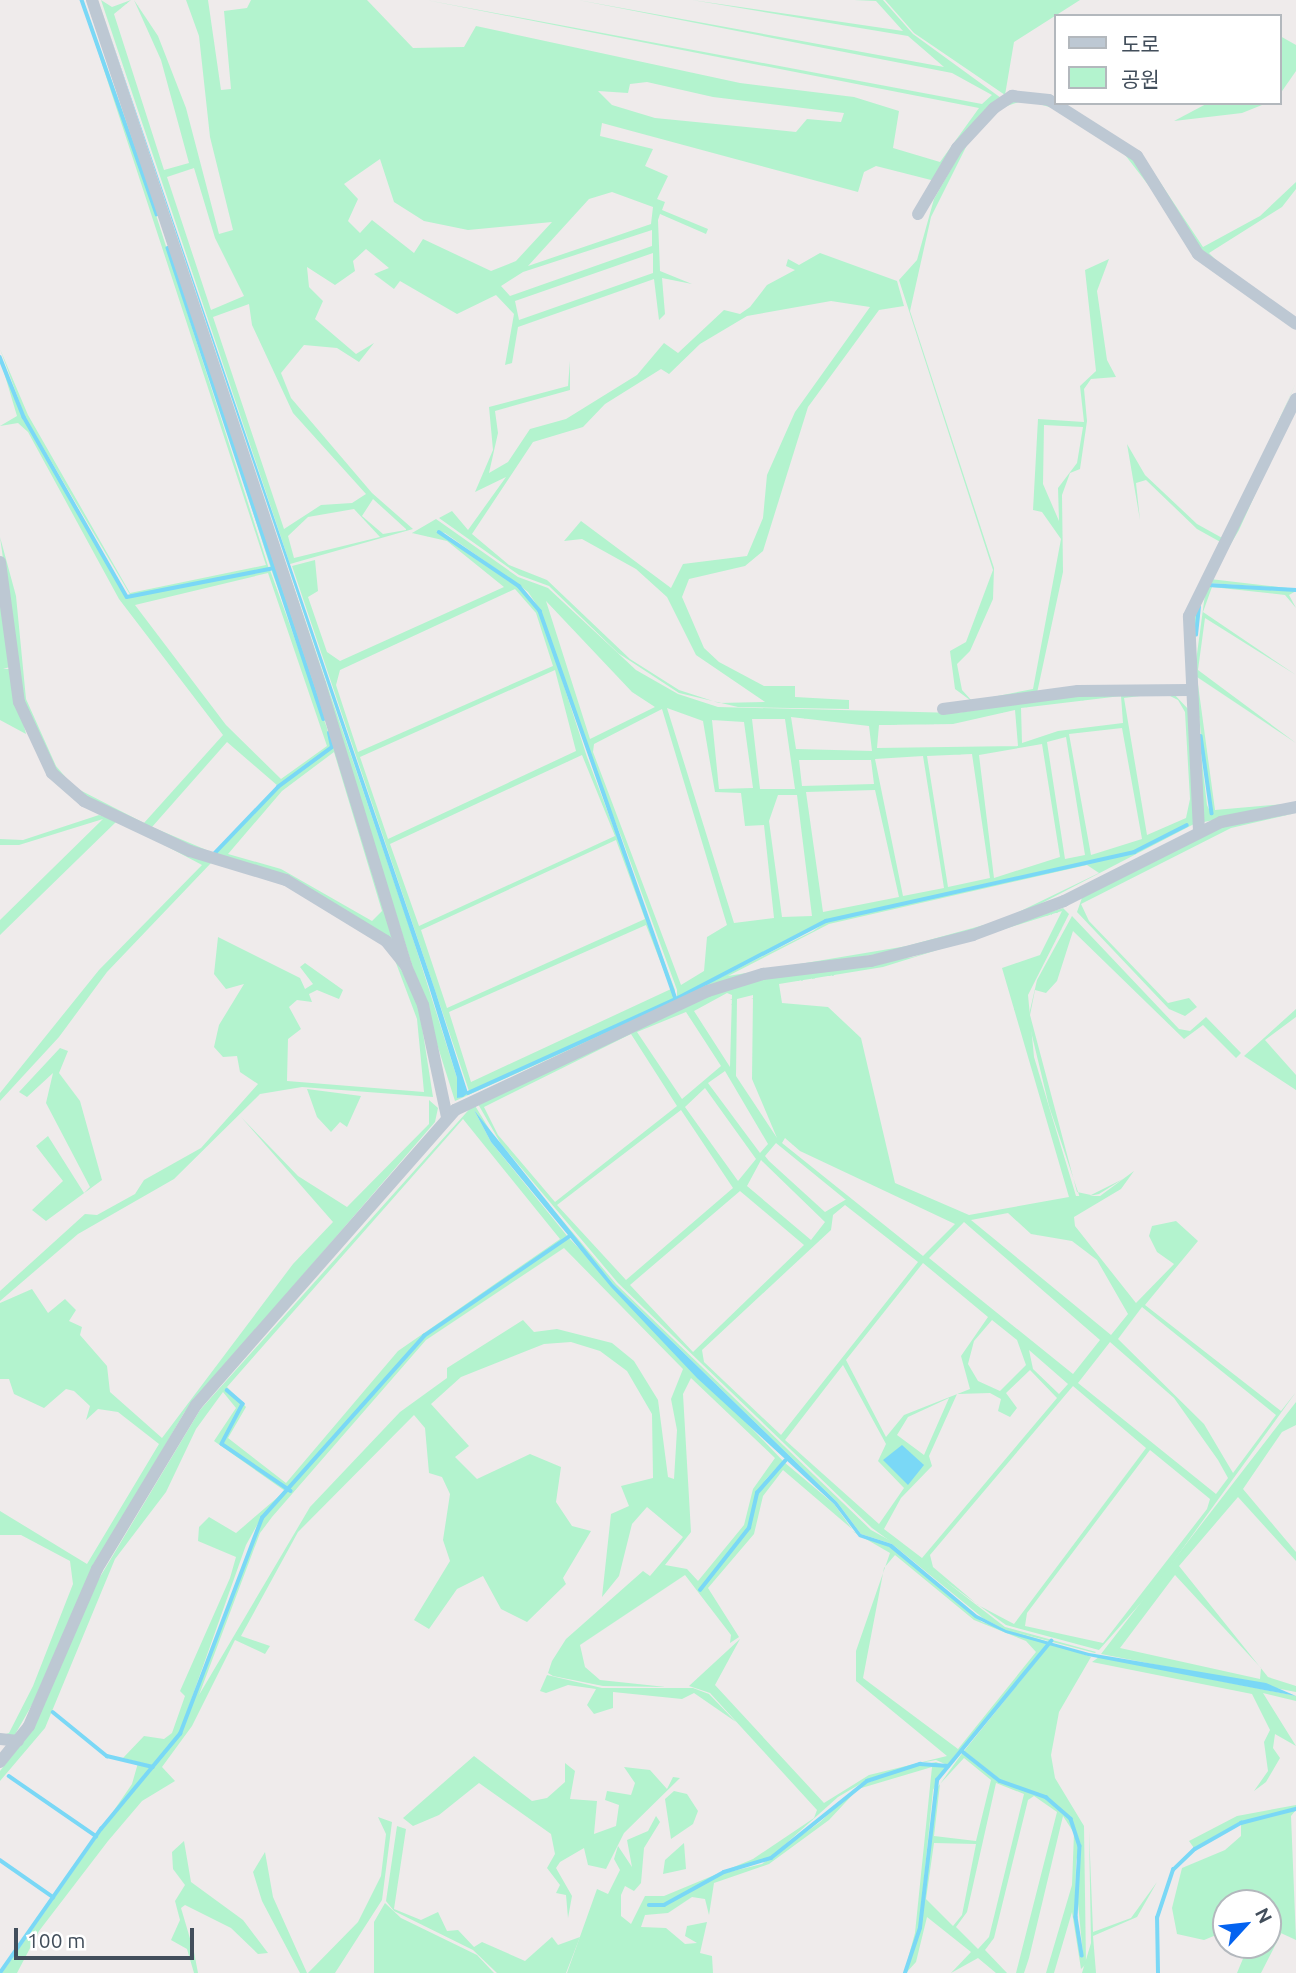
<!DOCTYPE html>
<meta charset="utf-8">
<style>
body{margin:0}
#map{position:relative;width:1296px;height:1973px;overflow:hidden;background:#efebeb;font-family:Ubuntu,"Noto Sans KR",sans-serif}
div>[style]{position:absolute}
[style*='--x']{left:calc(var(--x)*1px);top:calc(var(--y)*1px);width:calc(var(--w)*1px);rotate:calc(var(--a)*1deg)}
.green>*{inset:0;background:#b3f3ce}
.water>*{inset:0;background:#7ad8f6}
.stream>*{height:3.5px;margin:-1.75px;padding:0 1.75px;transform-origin:1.75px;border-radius:1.75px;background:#7ad8f6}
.street>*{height:12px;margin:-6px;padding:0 6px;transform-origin:6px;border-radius:6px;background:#bdc8d3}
span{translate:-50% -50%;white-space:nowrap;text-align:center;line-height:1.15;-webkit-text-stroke:6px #fff;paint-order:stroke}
.legend{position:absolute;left:1054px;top:14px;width:228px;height:91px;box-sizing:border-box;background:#fff;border:2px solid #b3b8bd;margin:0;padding:9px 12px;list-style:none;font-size:21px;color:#424e5b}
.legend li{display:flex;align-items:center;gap:14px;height:35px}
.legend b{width:35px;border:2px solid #b3b8bd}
.north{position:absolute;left:1212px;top:1889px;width:70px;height:70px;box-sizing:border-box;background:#fff;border:2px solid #b3b8bd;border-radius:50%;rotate:63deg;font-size:19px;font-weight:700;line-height:28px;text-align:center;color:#424e5b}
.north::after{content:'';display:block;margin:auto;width:24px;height:32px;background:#0463f0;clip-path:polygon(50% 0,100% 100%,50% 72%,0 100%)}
.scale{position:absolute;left:14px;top:1928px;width:180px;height:32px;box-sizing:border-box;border:4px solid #424e5b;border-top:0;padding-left:9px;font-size:21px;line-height:24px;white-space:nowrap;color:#424e5b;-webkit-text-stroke:5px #fff;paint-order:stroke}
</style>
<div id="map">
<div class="green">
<i style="clip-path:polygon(81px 0,157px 218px,269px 569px,132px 598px,25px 417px,0 349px,28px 415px,130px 593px,266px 565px)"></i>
<i style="clip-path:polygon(evenodd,83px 0,179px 270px,330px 725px,393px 941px,293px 879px,185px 847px,82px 797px,52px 767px,24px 708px,0 537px,16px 596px,26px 699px,56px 766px,74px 787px,144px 823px,223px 735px,119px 599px,28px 432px,18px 423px,0 426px,17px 416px,0 359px,23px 418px,126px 598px,270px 570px,327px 728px,331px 746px,278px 786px,227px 742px,152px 827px,216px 854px,279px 787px,333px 747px,329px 728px,271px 569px,159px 217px,83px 0,268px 573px,327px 746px,281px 779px,226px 725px,135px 605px,268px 573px,83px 0,334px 752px,382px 911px,372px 921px,281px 869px,228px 854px,282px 791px,334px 752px)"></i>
<i style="clip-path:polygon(evenodd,94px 0,408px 923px,457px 1078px,457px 1098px,677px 999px,813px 931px,826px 922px,1135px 852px,1188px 825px,1134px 851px,825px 920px,677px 997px,677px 990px,621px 836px,589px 756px,541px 611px,528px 592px,519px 585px,445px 533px,436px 531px,518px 586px,540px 612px,587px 757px,675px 990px,675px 998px,469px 1091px,292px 566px,315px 560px,318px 591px,308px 597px,327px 652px,340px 661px,504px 587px,447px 541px,412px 533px,436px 519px,518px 577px,548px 588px,636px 670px,678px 694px,718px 707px,957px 713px,1077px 694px,1172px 692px,1189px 710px,1194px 824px,1011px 919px,906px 949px,725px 980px,455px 1101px,312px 648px,94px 0,515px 589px,536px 613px,553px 666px,358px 752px,336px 685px,340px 670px,515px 589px,94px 0,546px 601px,632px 692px,655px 707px,590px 739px,546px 601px,94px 0,555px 670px,576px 751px,388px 839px,360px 757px,555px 670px,94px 0,1164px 693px,1178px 700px,1185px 712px,1190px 799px,1186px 818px,1147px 835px,1124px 698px,1164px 693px,94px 0,1121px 696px,1123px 723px,1058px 731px,1022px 743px,1021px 708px,1121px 696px,94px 0,667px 708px,703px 721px,715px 792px,741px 793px,745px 826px,764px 825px,774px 918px,734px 923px,667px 708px,94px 0,662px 709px,727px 925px,707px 937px,704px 971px,681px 985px,593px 752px,594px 744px,662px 709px,94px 0,1015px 710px,1018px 746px,877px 748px,879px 725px,953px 724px,1015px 710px,94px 0,791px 717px,869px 726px,872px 751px,796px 749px,791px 717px,94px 0,752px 719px,785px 719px,795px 789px,760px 789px,752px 719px,94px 0,712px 720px,744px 722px,753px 788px,719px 789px,712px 720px,94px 0,1122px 728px,1142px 839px,1091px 855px,1069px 734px,1122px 728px,94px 0,1066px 737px,1085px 855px,1065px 859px,1047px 742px,1066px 737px,94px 0,1042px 744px,1060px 857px,994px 878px,979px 755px,1042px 744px,94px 0,972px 754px,990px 878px,948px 887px,927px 756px,972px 754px,94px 0,582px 755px,615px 836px,419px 926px,390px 844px,582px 755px,94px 0,923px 756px,944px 888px,903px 896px,875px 759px,923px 756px,94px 0,871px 760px,874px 784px,802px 786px,799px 760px,871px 760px,94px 0,875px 790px,899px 897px,823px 912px,806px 792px,875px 790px,94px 0,778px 795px,797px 795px,812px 916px,782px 917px,769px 821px,778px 795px,94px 0,616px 840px,645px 919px,447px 1008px,421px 930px,616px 840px,94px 0,1087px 865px,1099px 873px,1002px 920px,907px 946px,728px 976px,829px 924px,1087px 865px,94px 0,646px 925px,671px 989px,471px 1082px,449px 1012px,646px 925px)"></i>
<i style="clip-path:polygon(evenodd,101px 0,112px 7px,131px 0,114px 14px,164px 170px,189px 163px,161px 60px,134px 0,158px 36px,186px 108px,219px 234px,233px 230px,210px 137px,199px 36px,186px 0,208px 0,221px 90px,231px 89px,224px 11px,247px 8px,251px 0,367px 0,413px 48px,464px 47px,476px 26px,740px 83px,854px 97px,899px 111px,893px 148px,940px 162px,979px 108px,426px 0,982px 104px,992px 95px,952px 73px,578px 0,944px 67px,908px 36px,692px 0,903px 31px,876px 1px,854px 0,883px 0,913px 34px,1001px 98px,935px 181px,876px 166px,864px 172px,858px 192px,602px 123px,600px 136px,653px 149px,645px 166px,668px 176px,657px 199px,665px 202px,662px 210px,708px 229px,706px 234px,660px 214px,658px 220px,660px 271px,692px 284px,662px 278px,665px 314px,659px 320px,654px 279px,518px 327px,512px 363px,505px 365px,514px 314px,496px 295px,457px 314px,400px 281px,394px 289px,374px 274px,389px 268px,366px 249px,353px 261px,355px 271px,335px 285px,307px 267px,309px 287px,323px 301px,315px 319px,356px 354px,374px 343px,359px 362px,337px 348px,304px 345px,281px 373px,291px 398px,372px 493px,413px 529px,290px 564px,101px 0,647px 82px,713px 97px,844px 113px,841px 122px,807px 119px,796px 132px,655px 118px,612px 105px,598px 91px,628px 93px,630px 84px,647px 82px,101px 0,380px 159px,394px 202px,424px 221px,468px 230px,552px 222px,516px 261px,491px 271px,423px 239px,414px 253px,372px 220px,360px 233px,348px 221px,358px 199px,344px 184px,380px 159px,101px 0,194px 168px,215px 238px,244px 296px,211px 310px,167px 177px,194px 168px,101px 0,612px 192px,653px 207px,651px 224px,528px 266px,589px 199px,612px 192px,101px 0,652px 230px,652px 246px,510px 296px,501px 286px,523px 272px,652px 230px,101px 0,653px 253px,653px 273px,519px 320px,515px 301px,653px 253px,101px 0,249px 304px,252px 325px,293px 413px,366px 494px,352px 503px,321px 505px,284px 529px,213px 317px,249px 304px,101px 0,373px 499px,406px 529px,406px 530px,383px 534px,362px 516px,373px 499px,101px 0,354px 509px,380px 537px,294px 558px,288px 536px,308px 517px,354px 509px)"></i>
<i style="clip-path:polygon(885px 0,1080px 0,1014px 42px,1005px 95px,914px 33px)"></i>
<i style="clip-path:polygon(1280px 36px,1296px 45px,1296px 71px,1280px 94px)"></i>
<i style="clip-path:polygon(evenodd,1029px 98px,1061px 108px,1134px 157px,1163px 204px,1122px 151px,1063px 111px,1025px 100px,1001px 108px,971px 137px,931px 217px,910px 311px,994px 568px,993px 599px,970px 651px,957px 664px,962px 690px,972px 701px,1033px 689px,1061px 539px,1042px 512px,1033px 510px,1038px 419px,1084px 422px,1080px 386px,1096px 371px,1085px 270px,1109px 259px,1097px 291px,1107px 360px,1116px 377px,1091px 379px,1084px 389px,1087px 421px,1080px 469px,1070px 473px,1062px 495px,1063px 572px,1037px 693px,974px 703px,955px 689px,950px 651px,966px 642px,993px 570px,899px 280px,917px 260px,934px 199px,970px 136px,1004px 103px,1029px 98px,1044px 425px,1083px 427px,1077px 463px,1058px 488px,1059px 521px,1043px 484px,1044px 425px)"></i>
<i style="clip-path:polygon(1063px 103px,1140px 152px,1203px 247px,1260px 216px,1296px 182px,1296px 189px,1282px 207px,1209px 253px,1219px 263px,1199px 252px,1155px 176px)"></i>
<i style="clip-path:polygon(1208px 103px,1267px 103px,1242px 113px,1174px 121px)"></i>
<i style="clip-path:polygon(evenodd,820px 253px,897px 281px,904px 306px,879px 310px,808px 407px,763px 551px,745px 566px,689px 579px,682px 597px,704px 648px,719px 662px,764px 686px,795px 686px,795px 697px,849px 700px,849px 709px,738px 707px,679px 693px,618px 653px,549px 586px,519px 575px,439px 518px,452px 511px,468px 530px,506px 477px,475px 492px,493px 450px,489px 407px,568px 386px,570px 361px,570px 390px,495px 411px,498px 433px,489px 473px,508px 462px,530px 429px,566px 419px,637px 375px,664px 343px,678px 353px,724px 310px,740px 314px,750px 307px,767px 285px,795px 270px,786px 266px,788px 259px,799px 265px,820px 253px,831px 301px,870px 307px,795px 412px,767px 475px,763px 518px,747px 556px,683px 564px,671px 588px,581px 521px,564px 541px,582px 539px,636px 569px,667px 597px,696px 655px,765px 702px,719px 703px,679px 690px,630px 659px,547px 580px,509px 565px,472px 534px,533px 442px,583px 427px,605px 404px,661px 369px,669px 374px,700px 344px,747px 316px,831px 301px)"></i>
<i style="clip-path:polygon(1296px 383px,1224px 544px,1197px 529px,1146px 480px,1136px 483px,1140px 520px,1127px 444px,1145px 475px,1197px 524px,1224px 539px)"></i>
<i style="clip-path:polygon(1296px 404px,1239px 530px,1210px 579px,1296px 589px,1209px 583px,1204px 586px,1199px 603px,1192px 676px,1207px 805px,1211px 814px,1194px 676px,1206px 587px,1209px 585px,1296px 591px,1289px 595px,1296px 608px,1285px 595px,1212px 587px,1203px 612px,1296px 675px,1205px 618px,1198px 670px,1296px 743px,1197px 677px,1215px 810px,1296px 803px,1204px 822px,1192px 687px,1195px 606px,1201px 588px,1238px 527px)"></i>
<i style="clip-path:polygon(0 577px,10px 667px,3px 669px,10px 669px,26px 734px,0 720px)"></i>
<i style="clip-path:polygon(1296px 813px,1231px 828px,1081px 904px,1089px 921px,1168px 1003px,1189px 998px,1197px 1007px,1185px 1016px,1169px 1009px,1077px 912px,1083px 895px,1227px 825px)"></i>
<i style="clip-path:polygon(99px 815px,117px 821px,0 935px,0 920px,103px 819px,19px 845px,0 845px,0 839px,23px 840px)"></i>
<i style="clip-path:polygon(155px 840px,211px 863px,107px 972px,59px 1037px,0 1101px,0 1093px,99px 970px,202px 865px)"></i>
<i style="clip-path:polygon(evenodd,1063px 908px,1069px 914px,1028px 995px,1034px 1057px,1076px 1196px,1100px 1196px,1134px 1171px,1121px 1189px,1074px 1217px,1075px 1226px,1136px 1303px,1174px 1264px,1157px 1252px,1149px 1236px,1152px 1226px,1176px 1221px,1198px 1241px,1145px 1305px,1281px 1411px,1296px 1392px,1154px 1588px,1099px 1650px,1006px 1625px,872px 1528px,618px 1283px,501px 1144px,478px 1104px,706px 997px,768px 977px,913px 957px,1063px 908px,1062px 911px,1040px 955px,1002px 968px,1069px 1197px,969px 1215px,895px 1183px,861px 1038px,828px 1007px,782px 1003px,779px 984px,883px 967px,1062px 911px,1063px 908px,727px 993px,732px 995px,730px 1067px,694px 1011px,727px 993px,1063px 908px,753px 995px,752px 1079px,777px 1138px,736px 1076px,737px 999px,753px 995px,1063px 908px,686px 1012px,721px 1066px,682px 1099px,637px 1032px,686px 1012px,1063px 908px,631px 1034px,677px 1106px,555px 1202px,498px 1135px,484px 1107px,631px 1034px,1063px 908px,725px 1071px,768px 1144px,760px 1153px,708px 1083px,725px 1071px,1063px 908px,705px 1088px,756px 1159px,738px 1181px,685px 1107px,705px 1088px,1063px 908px,681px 1110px,733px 1188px,626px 1280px,557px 1205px,681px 1110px,1063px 908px,785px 1138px,800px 1151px,955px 1224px,923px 1256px,782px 1143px,785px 1138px,1063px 908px,776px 1143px,846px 1200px,845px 1200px,825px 1212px,769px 1161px,765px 1156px,776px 1143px,1063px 908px,761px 1160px,825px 1222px,811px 1240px,747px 1186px,761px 1160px,1063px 908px,740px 1191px,804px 1245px,693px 1352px,630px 1285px,740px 1191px,1063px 908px,845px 1205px,918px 1262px,781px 1435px,704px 1362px,702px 1350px,831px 1230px,833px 1215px,845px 1205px,1063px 908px,1008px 1213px,1031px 1234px,1072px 1241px,1097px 1260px,1128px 1314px,1111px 1335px,971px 1220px,1008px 1213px,1063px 908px,964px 1222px,1100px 1340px,1073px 1374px,929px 1258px,964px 1222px,1063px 908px,923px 1263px,988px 1317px,961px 1356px,970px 1389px,904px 1415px,886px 1437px,846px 1360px,923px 1263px,1063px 908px,1142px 1307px,1276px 1415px,1233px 1473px,1204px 1424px,1118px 1339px,1142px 1307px,1063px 908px,992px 1320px,1017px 1340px,1026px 1365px,1000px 1391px,978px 1381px,968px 1364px,974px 1341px,992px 1320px,1063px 908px,1110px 1342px,1174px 1398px,1218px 1460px,1228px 1478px,1216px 1494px,1078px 1383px,1110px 1342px,1063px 908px,1029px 1350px,1068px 1384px,1059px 1394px,1033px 1369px,1029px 1350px,1063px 908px,843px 1365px,886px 1444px,878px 1461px,904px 1488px,879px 1524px,785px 1440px,843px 1365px,1063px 908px,1030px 1370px,1057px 1398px,922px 1558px,884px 1529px,901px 1498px,932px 1466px,929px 1456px,957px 1394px,990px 1393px,1001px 1399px,998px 1411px,1010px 1417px,1017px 1408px,1006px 1393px,1030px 1370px,1063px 908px,1073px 1386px,1146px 1448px,1014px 1624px,978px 1605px,933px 1567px,930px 1555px,1073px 1386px,1063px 908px,949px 1398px,924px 1455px,897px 1435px,908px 1417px,949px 1398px,1063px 908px,1150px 1450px,1210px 1499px,1207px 1509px,1103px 1643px,1025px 1626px,1027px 1613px,1150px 1450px)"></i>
<i style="clip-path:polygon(1072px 916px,1179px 1029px,1190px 1031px,1206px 1017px,1241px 1053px,1236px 1058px,1203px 1025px,1184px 1039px,1073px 931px,1057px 981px,1046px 993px,1035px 990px,1030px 1015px,1077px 1192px,1091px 1195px,1123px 1179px,1099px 1194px,1080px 1198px,1049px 1106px,1028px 1019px,1037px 980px)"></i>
<i style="clip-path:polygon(218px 937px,300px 978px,305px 989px,313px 984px,300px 967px,305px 963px,343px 990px,339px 999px,317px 990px,309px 994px,312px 1002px,297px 1000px,289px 1007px,301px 1029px,288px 1039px,287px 1081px,424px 1092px,417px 1019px,393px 955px,418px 1001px,433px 1097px,302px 1087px,260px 1094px,174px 1179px,78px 1234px,0 1301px,0 1291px,85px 1214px,97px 1215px,135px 1194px,144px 1180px,201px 1148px,258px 1084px,240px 1072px,237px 1056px,223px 1057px,214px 1047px,219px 1025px,244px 984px,226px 989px,214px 974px)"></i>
<i style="clip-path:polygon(1296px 1009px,1296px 1017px,1265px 1040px,1296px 1075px,1296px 1090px,1244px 1056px)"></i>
<i style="clip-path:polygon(60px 1048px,68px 1051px,59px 1073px,80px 1101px,102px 1180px,46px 1221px,32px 1210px,63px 1181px,36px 1146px,48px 1136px,84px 1193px,90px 1187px,46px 1103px,53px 1073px,27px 1097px,19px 1092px)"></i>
<i style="clip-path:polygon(307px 1089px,361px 1096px,347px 1127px,340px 1122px,331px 1132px,317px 1117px)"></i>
<i style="clip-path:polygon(429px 1100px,438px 1108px,435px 1122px,184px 1413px,88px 1577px,33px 1703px,13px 1738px,0 1736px,9px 1733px,33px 1686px,73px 1584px,70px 1561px,21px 1535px,0 1535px,0 1511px,87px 1564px,159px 1444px,118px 1412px,98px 1409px,86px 1420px,90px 1406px,74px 1391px,66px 1389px,44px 1408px,14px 1394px,9px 1379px,0 1379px,0 1303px,32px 1289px,48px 1313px,65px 1299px,76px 1310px,69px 1321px,82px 1327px,80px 1335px,107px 1366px,110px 1392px,162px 1438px,293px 1264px,333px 1222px,241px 1117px,298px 1176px,347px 1207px,429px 1124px)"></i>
<i style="clip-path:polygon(evenodd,474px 1104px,499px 1145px,616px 1284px,871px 1530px,900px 1546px,1005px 1627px,1096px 1652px,1095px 1653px,1006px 1630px,984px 1619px,892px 1544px,861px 1534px,837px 1502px,613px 1284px,519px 1172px,474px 1110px,491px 1142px,568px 1237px,424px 1335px,291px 1490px,223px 1444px,244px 1404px,225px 1389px,242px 1404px,221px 1445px,290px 1491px,261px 1518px,246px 1545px,179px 1734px,154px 1766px,123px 1758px,144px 1736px,164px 1739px,172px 1733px,185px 1696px,180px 1691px,230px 1578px,236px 1557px,198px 1541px,199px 1527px,209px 1517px,236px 1533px,285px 1491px,214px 1441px,236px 1408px,223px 1392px,196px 1429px,166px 1492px,115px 1559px,45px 1728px,0 1781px,0 1771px,31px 1732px,97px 1582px,200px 1410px,474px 1104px,463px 1119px,560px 1239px,398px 1351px,286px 1483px,228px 1438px,246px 1407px,227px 1387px,463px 1119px)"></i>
<i style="clip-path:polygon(evenodd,569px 1238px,783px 1461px,764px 1481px,784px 1462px,834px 1504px,852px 1529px,783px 1470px,763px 1496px,754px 1534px,708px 1588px,739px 1637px,730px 1643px,731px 1635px,685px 1575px,580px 1645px,585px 1667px,600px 1680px,666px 1687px,603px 1686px,553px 1676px,548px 1673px,552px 1661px,566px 1639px,643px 1571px,650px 1576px,683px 1537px,647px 1507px,632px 1524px,619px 1576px,602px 1597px,611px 1514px,629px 1506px,621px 1486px,653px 1478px,652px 1414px,627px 1371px,600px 1351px,571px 1342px,544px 1344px,461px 1377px,431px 1404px,469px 1446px,455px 1457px,477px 1479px,530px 1454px,561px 1467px,556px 1502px,572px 1526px,591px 1531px,563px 1578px,566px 1584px,527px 1622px,501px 1609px,483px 1576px,457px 1589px,429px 1629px,414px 1620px,450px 1561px,443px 1540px,450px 1494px,442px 1477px,429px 1473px,425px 1428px,414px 1415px,298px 1532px,241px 1636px,270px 1646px,265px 1654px,235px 1640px,192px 1726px,162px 1767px,175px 1781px,142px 1801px,108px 1841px,39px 1931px,17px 1973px,2px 1973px,102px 1830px,181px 1734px,263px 1519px,425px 1337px,569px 1238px,564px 1248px,683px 1369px,671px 1399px,677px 1430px,674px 1479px,668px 1477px,658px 1400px,634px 1361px,612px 1343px,557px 1329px,534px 1332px,523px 1320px,447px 1368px,447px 1378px,400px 1412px,310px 1507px,199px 1695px,260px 1533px,272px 1517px,426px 1340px,564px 1248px,569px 1238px,691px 1378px,775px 1458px,753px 1489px,744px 1525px,698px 1581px,687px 1569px,665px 1565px,691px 1532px,683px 1394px,691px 1378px)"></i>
<i style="clip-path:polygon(evenodd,1296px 1402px,1296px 1425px,1282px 1432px,1243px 1489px,1296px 1552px,1296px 1561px,1238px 1497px,1179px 1566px,1268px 1677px,1296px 1686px,1296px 1692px,1101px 1654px,1296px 1402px,1175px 1575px,1261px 1668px,1260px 1679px,1120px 1648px,1175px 1575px)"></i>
<i style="clip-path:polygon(evenodd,852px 1531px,890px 1547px,982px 1622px,1049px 1642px,947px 1765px,936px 1760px,920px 1763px,867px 1780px,838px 1797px,771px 1857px,724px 1871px,664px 1904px,647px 1904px,665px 1905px,725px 1873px,762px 1864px,820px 1822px,859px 1786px,904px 1769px,936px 1762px,946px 1766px,933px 1790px,919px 1928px,904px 1973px,915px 1933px,932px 1767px,858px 1789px,829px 1820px,769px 1864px,714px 1883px,709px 1915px,705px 1899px,692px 1897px,668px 1913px,645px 1915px,641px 1927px,666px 1928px,685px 1944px,697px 1943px,685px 1936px,687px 1926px,707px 1922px,700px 1953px,712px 1956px,713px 1973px,567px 1973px,597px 1889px,608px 1894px,620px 1870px,614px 1859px,618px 1846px,632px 1867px,627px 1840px,648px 1831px,656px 1816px,660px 1822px,644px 1848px,641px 1883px,634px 1891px,625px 1886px,621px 1895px,621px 1916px,631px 1924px,645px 1896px,664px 1896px,753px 1859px,814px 1818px,817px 1810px,710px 1693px,689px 1686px,740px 1639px,715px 1685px,824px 1803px,869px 1775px,947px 1756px,856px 1681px,856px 1651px,890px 1553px,852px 1531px,895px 1555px,974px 1620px,1026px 1641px,1036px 1652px,958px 1749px,863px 1678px,884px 1568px,895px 1555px)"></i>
<i style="clip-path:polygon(evenodd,1051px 1643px,1091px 1657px,1059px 1712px,1051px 1755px,1055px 1778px,1084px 1826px,1086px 1964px,1081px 1969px,1072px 1912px,1054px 1973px,1046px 1973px,1072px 1885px,1074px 1833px,1063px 1816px,1029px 1958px,1024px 1973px,1016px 1973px,1057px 1812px,1034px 1796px,1028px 1800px,994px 1938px,985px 1950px,1007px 1973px,996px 1973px,978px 1958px,951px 1973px,971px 1952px,927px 1917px,916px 1962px,906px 1973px,921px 1928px,935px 1791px,963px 1752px,1000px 1781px,1046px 1798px,1070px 1819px,1079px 1846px,1076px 1863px,1075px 1917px,1083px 1955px,1077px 1893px,1081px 1846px,1072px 1819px,1046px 1796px,1001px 1780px,964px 1751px,1051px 1643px,964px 1758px,991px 1780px,976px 1841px,934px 1836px,940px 1784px,964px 1758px,1051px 1643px,996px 1783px,1024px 1794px,989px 1937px,978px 1949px,956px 1927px,967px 1912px,996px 1783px,1051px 1643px,934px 1843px,976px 1844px,962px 1915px,953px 1926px,926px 1899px,934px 1843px)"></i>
<i style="clip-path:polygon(1099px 1657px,1296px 1696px,1296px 1701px,1263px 1693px,1296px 1746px,1275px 1734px,1273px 1748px,1280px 1758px,1266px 1782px,1254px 1791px,1268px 1771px,1264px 1742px,1270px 1730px,1252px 1694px,1092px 1662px)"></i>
<i style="clip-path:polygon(547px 1675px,602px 1688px,693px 1688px,709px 1694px,736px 1722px,694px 1693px,682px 1699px,613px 1692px,613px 1708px,594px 1714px,587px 1705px,596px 1689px,568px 1685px,546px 1693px,540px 1691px)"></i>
<i style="clip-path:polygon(474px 1756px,532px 1801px,547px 1798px,565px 1782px,565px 1763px,575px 1771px,570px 1799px,597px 1801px,594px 1834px,616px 1826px,619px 1805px,605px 1800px,607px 1791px,631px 1795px,635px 1783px,624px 1767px,650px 1770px,667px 1789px,673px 1777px,680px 1778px,624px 1833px,606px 1869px,588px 1865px,584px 1848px,560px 1862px,556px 1868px,572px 1896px,568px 1918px,566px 1895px,556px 1893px,560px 1885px,547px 1868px,555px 1854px,551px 1834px,479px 1783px,439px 1815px,413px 1826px,403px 1818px)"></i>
<i style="clip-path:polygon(138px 1763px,152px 1768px,97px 1835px,132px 1784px)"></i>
<i style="clip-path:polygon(674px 1791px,687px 1794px,698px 1811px,693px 1824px,671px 1839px,665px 1799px)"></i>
<i style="clip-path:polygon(1296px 1805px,1296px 1808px,1240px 1822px,1194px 1848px,1189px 1841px,1237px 1816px)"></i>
<i style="clip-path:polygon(1296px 1810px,1291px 1816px,1296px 1940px,1268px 1927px,1268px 1903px,1226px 1903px,1226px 1931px,1204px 1940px,1177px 1934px,1172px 1908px,1182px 1868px,1225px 1850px,1241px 1836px,1241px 1824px)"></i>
<i style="clip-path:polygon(378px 1817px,392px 1822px,382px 1900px,335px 1973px,308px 1973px,358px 1922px,381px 1876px,386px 1834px)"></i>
<i style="clip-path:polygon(397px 1826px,406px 1829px,394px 1909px,421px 1920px,438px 1912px,447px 1931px,458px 1930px,474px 1947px,482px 1942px,525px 1961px,552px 1937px,558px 1945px,580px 1937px,566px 1973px,497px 1973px,473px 1950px,394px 1911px,386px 1901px)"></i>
<i style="clip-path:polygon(1089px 1830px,1093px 1932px,1131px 1918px,1157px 1882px,1137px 1917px,1093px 1936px,1096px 1973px,1082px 1973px,1091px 1943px)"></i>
<i style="clip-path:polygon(184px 1841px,191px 1882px,243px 1920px,268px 1953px,258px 1954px,231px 1928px,185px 1905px,181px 1908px,194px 1952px,198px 1973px,194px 1973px,187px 1949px,171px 1940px,180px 1920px,175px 1901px,185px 1885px,173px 1869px,172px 1852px)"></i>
<i style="clip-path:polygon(684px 1843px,686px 1869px,663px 1874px,665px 1860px)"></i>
<i style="clip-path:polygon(265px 1852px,273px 1897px,307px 1973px,300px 1973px,262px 1901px,253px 1872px)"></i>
<i style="clip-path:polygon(385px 1903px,401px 1918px,477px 1955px,494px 1973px,374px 1973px,374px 1922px)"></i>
<i style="clip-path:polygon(1268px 1928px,1282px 1932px,1261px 1973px,1237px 1973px,1247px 1949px,1238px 1945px,1268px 1945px)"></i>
</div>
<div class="water">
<i style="clip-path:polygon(98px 0,435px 990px,468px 1093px,463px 1097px,457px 1098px,457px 1078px,429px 987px)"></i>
<i style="clip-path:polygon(474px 1110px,613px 1284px,837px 1502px,861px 1534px,892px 1544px,977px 1615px,1006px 1630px,1089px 1653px,1266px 1683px,1296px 1696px,1088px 1656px,1006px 1633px,975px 1618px,889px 1547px,859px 1537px,834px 1504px,697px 1378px,611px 1287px,491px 1142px)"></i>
<i style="clip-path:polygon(902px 1445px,924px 1465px,908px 1485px,883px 1460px)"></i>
</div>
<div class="stream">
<i style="--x:82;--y:0;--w:227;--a:70.7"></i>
<i style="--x:168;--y:248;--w:496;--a:71.7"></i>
<i style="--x:0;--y:357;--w:65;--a:68.2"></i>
<i style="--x:24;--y:417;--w:207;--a:60.2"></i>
<i style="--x:127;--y:597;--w:146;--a:-11.1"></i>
<i style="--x:439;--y:532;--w:97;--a:34"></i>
<i style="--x:519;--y:586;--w:33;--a:50"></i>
<i style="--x:540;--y:611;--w:411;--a:70.7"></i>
<i style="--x:1208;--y:585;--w:88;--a:3.3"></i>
<i style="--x:1196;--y:635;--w:28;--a:-84"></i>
<i style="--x:1201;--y:736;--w:78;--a:81.9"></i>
<i style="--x:215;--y:853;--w:91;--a:-46.3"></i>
<i style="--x:278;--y:787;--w:67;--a:-36.5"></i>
<i style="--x:332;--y:747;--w:14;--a:-102"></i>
<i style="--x:468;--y:1093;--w:228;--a:-24.3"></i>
<i style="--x:676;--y:999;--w:169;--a:-27.5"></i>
<i style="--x:826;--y:921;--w:316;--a:-12.6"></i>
<i style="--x:1134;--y:852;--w:59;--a:-27"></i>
<i style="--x:227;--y:1390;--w:21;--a:41"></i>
<i style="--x:243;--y:1404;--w:45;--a:117.7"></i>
<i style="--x:222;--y:1444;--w:83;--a:34.3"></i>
<i style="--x:700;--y:1590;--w:79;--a:-51.7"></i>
<i style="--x:749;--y:1528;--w:36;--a:-77"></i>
<i style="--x:757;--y:1493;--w:43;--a:-48.8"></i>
<i style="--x:53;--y:1712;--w:70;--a:39.2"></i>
<i style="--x:107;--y:1756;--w:47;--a:13.4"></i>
<i style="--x:962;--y:1751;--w:48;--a:38.3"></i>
<i style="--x:1000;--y:1781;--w:49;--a:19.2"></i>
<i style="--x:1046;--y:1797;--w:33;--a:41"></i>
<i style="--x:1071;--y:1819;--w:28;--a:72"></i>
<i style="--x:1080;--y:1846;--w:71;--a:93.2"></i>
<i style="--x:1076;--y:1917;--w:39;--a:81"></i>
<i style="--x:9;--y:1776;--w:106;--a:34.6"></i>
<i style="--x:0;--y:1860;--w:65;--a:34.9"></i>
<i style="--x:649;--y:1905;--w:15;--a:0"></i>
<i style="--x:664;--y:1905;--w:68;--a:-28.8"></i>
<i style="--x:724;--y:1872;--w:49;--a:-16.6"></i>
<i style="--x:771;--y:1858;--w:123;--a:-38.7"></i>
<i style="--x:867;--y:1781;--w:56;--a:-17.8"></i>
<i style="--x:920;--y:1764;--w:28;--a:4"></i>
<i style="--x:0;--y:1973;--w:176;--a:-55"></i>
<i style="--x:101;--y:1829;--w:124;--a:-50.3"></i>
<i style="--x:180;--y:1734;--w:231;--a:-69.2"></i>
<i style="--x:262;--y:1518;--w:244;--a:-48.3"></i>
<i style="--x:424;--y:1336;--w:177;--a:-34.4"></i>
<i style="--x:905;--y:1973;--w:47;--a:-71.6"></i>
<i style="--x:920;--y:1928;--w:149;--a:-83.4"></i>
<i style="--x:937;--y:1780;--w:180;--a:-50.6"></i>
<i style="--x:1158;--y:1973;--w:55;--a:-91"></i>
<i style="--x:1157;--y:1918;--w:51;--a:-71.6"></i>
<i style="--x:1173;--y:1870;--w:30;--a:-44"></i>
<i style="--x:1195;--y:1849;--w:53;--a:-29.5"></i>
<i style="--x:1241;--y:1823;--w:57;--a:-14.3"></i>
</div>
<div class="street">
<i style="--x:92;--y:0;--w:721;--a:71.57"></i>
<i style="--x:320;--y:684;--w:295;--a:73"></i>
<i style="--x:918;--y:214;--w:77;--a:-59.4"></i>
<i style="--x:957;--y:148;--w:54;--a:-47.2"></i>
<i style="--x:994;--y:108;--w:22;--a:-34"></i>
<i style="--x:1012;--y:96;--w:37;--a:6"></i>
<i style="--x:1049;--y:100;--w:104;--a:32.5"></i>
<i style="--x:1137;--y:156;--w:115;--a:58.1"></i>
<i style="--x:1198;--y:254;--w:120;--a:35.5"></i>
<i style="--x:0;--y:562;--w:141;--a:82.3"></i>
<i style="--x:19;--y:702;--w:78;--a:65.1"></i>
<i style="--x:52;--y:773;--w:43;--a:41.2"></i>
<i style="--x:84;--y:801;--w:117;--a:25.3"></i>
<i style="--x:190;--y:851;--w:100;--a:16.8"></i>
<i style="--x:286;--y:880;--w:117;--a:31.4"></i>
<i style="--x:386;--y:941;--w:32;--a:51"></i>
<i style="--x:406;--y:966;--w:43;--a:66.4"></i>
<i style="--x:423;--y:1005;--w:115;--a:77.9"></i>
<i style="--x:943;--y:709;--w:136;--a:-7.6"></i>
<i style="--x:1078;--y:691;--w:111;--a:-0.5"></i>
<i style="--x:1199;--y:831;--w:215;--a:-92.7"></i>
<i style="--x:1189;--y:616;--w:242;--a:-63.8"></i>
<i style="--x:0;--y:1739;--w:18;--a:6"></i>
<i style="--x:0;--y:1762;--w:46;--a:-51.1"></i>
<i style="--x:29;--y:1726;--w:171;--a:-66.6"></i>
<i style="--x:97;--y:1569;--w:192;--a:-58.9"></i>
<i style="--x:196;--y:1405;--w:393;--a:-48.7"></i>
<i style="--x:455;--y:1110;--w:280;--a:-25.2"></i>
<i style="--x:708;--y:991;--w:58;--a:-17.2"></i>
<i style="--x:763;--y:974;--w:109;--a:-6.9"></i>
<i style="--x:871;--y:961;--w:105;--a:-14.3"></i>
<i style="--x:973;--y:935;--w:97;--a:-20.5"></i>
<i style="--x:1064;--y:901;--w:176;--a:-26.7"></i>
<i style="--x:1221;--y:822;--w:76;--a:-11.3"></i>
</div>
<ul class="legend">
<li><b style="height:9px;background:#bdc8d3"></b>도로</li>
<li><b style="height:19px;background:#b3f3ce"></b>공원</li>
</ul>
<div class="north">N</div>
<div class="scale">100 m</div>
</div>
